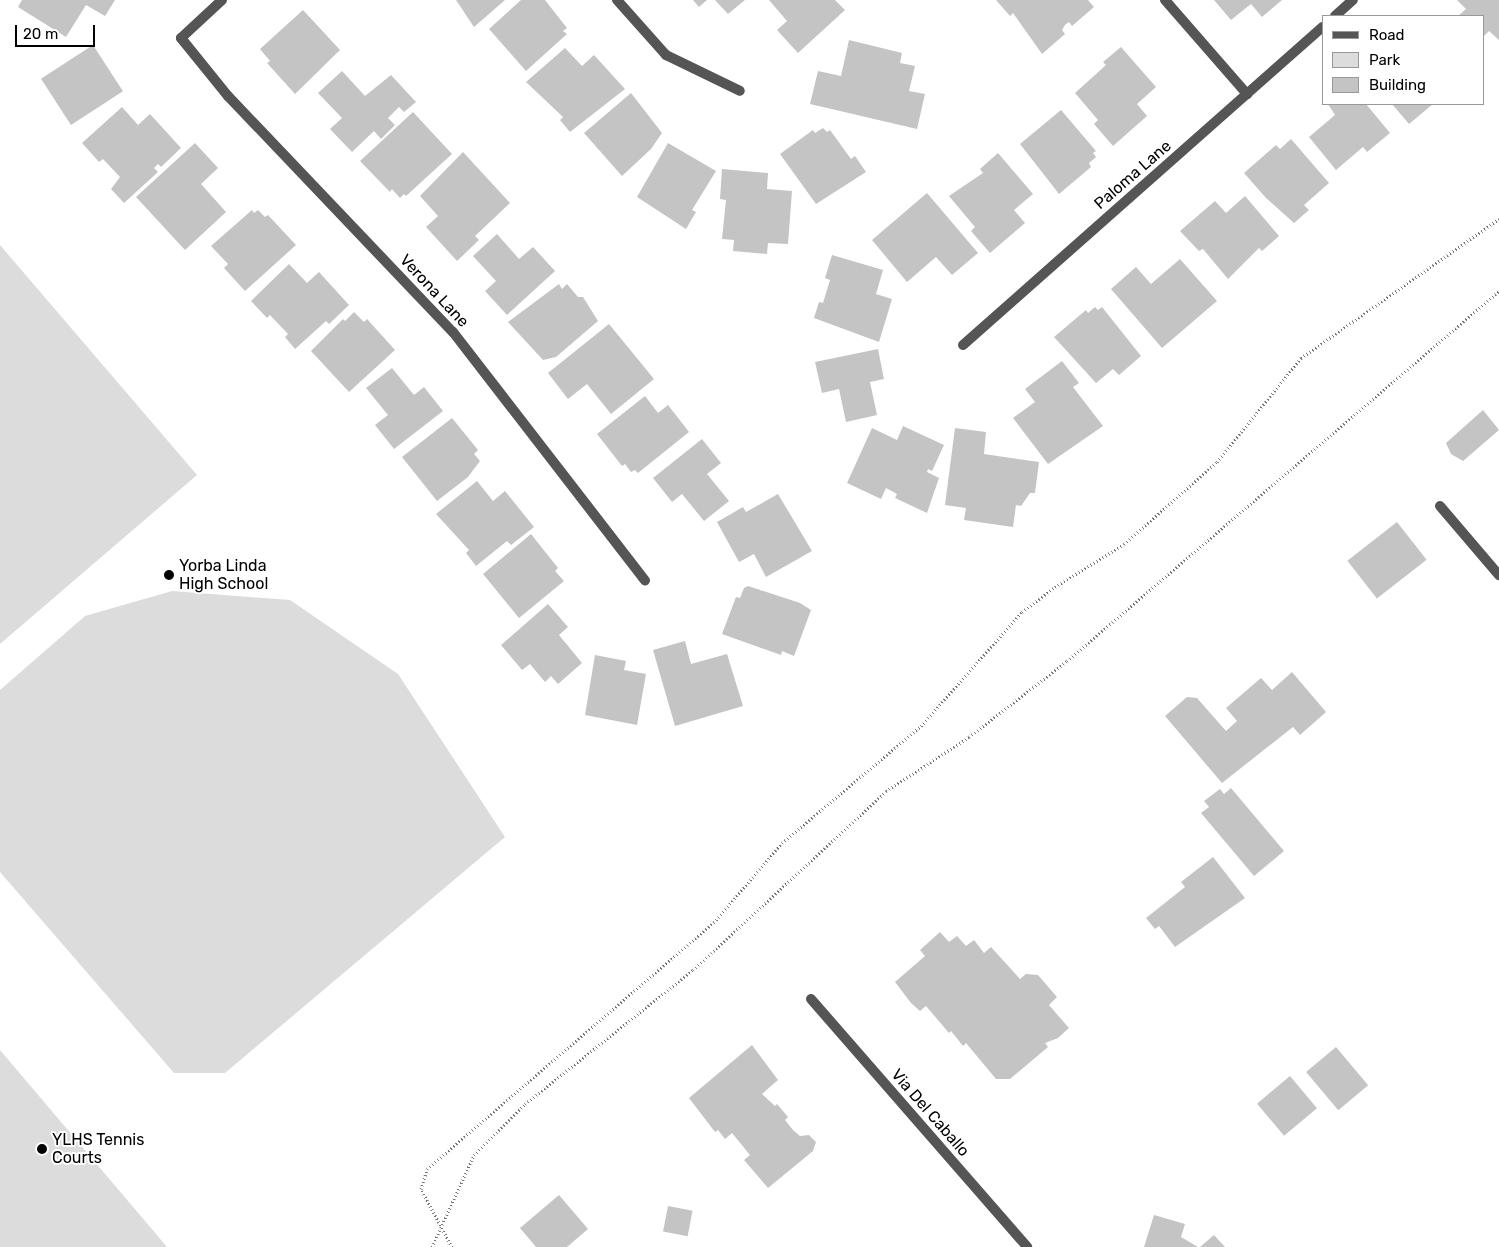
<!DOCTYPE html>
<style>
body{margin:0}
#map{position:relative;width:1499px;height:1247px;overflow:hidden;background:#fff;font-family:Rubik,sans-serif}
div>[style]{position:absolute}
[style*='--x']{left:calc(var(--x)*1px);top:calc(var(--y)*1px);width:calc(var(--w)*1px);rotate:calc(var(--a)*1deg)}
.green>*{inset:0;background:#dcdcdc}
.building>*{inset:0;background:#c4c4c4;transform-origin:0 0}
.path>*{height:3px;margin-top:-1.5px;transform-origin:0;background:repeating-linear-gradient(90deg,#777 0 1px,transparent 0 3.5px)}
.minor>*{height:10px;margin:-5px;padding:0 5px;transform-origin:5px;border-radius:5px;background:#555}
.dots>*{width:14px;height:14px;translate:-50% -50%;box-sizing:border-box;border:2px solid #fff;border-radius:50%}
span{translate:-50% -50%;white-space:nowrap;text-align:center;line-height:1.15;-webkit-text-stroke:4px #fff;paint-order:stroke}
.street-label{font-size:16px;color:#000}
.poi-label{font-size:16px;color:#000}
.left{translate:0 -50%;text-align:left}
.legend{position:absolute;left:1322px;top:15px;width:162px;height:90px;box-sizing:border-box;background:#fff;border:1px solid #999;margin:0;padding:6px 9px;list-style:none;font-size:15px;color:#000}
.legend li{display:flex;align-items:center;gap:10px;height:25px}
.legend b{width:25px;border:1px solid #999}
.scale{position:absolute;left:15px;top:25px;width:80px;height:22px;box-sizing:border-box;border:2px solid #000;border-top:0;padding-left:6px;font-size:15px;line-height:18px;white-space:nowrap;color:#000;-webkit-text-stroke:4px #fff;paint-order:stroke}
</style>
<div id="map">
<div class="green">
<i style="clip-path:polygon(0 245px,197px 475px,0 644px)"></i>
<i style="clip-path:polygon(172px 591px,290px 600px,398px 674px,505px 837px,225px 1073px,174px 1073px,0 872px,0 690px,85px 616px)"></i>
<i style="clip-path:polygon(0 1050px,167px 1247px,0 1247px)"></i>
</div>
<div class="building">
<i style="clip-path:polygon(22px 0,115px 0,105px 16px,86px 5px,66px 37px,18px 7px)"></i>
<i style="clip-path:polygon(456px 0,505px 0,474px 27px)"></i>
<i style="clip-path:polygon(521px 0,545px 0,567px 28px,563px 31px,567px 34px,526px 71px,489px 29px)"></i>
<i style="clip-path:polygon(693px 0,707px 0,699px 7px)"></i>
<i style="clip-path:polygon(715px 0,745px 0,728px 14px)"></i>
<i style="clip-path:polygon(769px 0,835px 0,845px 10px,798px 53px,777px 30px,787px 21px)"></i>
<i style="clip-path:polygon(996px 0,1088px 0,1094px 7px,1072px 26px,1069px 22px,1065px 25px,1062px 30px,1065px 34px,1042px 54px,1013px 13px,1010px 16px)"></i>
<i style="clip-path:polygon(1214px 0,1282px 0,1262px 17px,1251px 4px,1231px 20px)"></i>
<i style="clip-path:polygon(1457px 0,1499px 0,1499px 40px,1489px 31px,1483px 37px,1483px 16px,1458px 16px,1466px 9px)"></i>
<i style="clip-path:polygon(303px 10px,340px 50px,295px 94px,267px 63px,270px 61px,260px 49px)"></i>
<i style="clip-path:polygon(849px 40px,902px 53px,900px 63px,915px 66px,909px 91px,925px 94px,917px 129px,810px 104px,818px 71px,841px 76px)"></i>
<i style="left:93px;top:45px;width:55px;height:62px;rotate:57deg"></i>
<i style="clip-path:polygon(1121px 47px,1156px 87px,1137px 104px,1147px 116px,1113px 146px,1094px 124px,1098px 120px,1075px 93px,1106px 65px,1103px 62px)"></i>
<i style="clip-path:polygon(565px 48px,582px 66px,594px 55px,625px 89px,570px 132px,560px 120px,563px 117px,526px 82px)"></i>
<i style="clip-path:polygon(342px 71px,365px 96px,391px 75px,416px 102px,404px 112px,399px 107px,388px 118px,395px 125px,381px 139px,374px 131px,352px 152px,330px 129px,342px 118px,318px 93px)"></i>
<i style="clip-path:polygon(631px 93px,662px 133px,651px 149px,622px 176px,584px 133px)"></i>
<i style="clip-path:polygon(1328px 104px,1366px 104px,1390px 133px,1367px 152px,1363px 147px,1336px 170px,1309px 137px,1335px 115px)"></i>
<i style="clip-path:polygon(1392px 104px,1433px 104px,1409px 124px)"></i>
<i style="clip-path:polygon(122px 107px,138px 125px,150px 114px,181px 148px,161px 167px,158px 164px,154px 168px,158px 172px,124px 203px,111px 189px,120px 177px,103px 159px,99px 162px,82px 143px)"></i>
<i style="clip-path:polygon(1061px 110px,1096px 151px,1093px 153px,1096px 157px,1089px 163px,1091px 167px,1059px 194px,1020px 144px)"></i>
<i style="clip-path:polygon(413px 112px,452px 154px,406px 196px,404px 194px,400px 198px,392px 189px,390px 192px,360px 161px)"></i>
<i style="clip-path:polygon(823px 128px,827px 132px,830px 130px,851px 159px,855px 156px,866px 172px,816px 204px,780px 154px,813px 130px,815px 133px)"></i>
<i style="clip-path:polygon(1291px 139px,1329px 183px,1304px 205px,1309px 210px,1294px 223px,1266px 198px,1244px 173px,1276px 145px,1280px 149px)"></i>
<i style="clip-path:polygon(195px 143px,218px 168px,201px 184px,226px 212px,185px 250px,136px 197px)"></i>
<i style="clip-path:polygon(668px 143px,716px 171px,692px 210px,696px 212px,686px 229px,637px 197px)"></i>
<i style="clip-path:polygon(463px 152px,510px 203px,475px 236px,479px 240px,457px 261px,426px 227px,438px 216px,420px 196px)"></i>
<i style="clip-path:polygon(998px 153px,1033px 194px,1014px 210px,1025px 223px,990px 253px,971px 231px,975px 227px,949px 196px,983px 173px,980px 169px)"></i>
<i style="clip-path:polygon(722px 169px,768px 173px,767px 189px,792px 191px,788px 244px,768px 243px,767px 254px,733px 251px,734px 240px,722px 239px,726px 200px,720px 199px)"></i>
<i style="clip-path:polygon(927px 193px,978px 253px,952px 275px,936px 257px,907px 282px,872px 240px)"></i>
<i style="clip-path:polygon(1245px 196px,1279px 236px,1262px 251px,1259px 248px,1228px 279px,1203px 249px,1199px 251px,1180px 231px,1215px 201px,1226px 213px)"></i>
<i style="clip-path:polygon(252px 210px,254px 213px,258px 210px,265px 217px,268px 215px,296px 245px,245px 291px,224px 268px,228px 264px,211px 246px)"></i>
<i style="clip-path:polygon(497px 234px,519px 259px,533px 247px,555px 271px,507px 315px,485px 291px,496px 281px,473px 256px)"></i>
<i style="clip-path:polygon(832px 255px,883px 270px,876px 294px,892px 299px,879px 342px,814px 318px,819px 302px,823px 303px,830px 280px,825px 278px)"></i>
<i style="clip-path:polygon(1180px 259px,1217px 301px,1162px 348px,1111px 289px,1136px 267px,1151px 284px)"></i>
<i style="clip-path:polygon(289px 264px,307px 283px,319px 272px,349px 305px,329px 324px,326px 321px,295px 349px,285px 337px,288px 334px,270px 315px,267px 318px,251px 301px)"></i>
<i style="clip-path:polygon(559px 284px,562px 289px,567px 284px,578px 297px,583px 297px,598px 321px,556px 357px,543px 360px,508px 322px)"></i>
<i style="clip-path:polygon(1095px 307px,1098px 310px,1102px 307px,1141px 356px,1119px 375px,1113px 369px,1096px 383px,1054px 337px,1086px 310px,1088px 313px)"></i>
<i style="clip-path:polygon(354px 312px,364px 322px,367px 319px,395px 350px,349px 392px,311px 351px,343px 319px,345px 321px)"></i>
<i style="clip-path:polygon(609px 324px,654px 379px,611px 414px,587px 384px,568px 399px,548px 373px)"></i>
<i style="clip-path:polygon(878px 349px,884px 379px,870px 382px,877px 415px,846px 422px,839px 389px,822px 393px,815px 362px)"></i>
<i style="clip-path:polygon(1062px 361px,1079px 383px,1073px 387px,1103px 426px,1048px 464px,1013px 418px,1035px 402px,1025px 389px)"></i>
<i style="clip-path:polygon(392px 368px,414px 395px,424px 387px,443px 411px,394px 449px,375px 425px,388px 415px,366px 388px)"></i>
<i style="clip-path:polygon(645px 396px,658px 413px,668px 405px,689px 432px,638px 473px,635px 470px,631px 472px,625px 464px,622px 466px,597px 434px)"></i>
<i style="clip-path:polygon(1483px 410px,1499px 430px,1463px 461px,1451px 454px,1446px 443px)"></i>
<i style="clip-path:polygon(452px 418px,478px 450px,474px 454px,480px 461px,468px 477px,437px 501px,402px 457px)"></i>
<i style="clip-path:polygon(903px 426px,944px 445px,932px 471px,928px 469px,927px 472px,939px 478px,927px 513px,895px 498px,897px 494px,886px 488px,881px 499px,847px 483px,872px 428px,897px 440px)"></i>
<i style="clip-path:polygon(955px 428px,986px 432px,984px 454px,1039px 462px,1035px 493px,1030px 493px,1021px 506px,1016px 505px,1013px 527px,964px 520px,966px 508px,945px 505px)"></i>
<i style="clip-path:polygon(702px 439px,721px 463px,707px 474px,729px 501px,704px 521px,682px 494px,672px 502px,653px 478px)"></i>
<i style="clip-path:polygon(477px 481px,493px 501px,505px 491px,534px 527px,511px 545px,507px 541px,476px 566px,466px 553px,469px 550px,436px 514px)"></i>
<i style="clip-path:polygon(778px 494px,812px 551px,766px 577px,754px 554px,739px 562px,717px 522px,743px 507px,746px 512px)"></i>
<i style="left:1397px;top:522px;width:48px;height:63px;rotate:52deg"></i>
<i style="clip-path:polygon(531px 534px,558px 568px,555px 571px,564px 581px,519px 618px,483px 574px)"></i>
<i style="clip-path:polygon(748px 586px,800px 603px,811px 610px,794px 656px,782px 651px,781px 655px,722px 634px,736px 597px,740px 598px,744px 588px)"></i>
<i style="clip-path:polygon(548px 604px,568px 627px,559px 635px,582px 663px,558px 684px,551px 676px,545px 682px,530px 664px,522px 670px,501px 645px)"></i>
<i style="clip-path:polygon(685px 641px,691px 664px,727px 654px,743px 706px,675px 726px,653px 650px)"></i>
<i style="clip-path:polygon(595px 655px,626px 661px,624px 670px,646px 674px,637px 725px,585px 715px)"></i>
<i style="clip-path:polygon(1292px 672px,1326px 712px,1300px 735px,1293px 727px,1222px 783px,1165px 716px,1187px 697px,1197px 698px,1226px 731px,1237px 721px,1226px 708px,1261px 678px,1272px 690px)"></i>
<i style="clip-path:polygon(1231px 788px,1284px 851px,1254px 876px,1201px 813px,1209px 807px,1204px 801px,1220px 789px,1224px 794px)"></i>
<i style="clip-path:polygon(1213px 857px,1245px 898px,1175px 947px,1159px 926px,1155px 929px,1146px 918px,1185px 887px,1181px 882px)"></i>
<i style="clip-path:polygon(940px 932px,949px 942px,957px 936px,966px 946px,974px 940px,984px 953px,991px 947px,1020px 979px,1026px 974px,1038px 975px,1057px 997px,1049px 1005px,1069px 1028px,1058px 1038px,1045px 1043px,1048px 1047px,1010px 1079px,996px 1079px,966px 1043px,963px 1046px,951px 1031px,949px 1033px,926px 1006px,920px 1011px,911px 1003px,895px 982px,925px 956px,920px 950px)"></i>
<i style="clip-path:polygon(752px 1045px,778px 1080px,762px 1094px,775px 1106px,777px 1104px,788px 1117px,785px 1120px,793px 1130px,800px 1136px,809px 1135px,816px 1142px,813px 1151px,768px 1188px,744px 1160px,750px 1155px,732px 1133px,725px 1139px,718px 1130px,715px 1132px,689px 1098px)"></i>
<i style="left:1336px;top:1047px;width:50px;height:39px;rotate:50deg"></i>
<i style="left:1290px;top:1076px;width:42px;height:43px;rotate:50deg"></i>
<i style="clip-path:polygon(559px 1195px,588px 1229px,567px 1247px,536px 1247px,520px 1228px)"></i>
<i style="left:668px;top:1206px;width:25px;height:26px;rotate:11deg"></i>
<i style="clip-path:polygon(1154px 1215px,1185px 1224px,1181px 1237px,1198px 1247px,1144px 1247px)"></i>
<i style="clip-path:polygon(1214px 1235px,1225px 1247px,1200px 1247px)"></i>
</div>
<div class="path">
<i style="--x:432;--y:1247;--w:101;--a:-65.5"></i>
<i style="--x:474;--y:1155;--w:72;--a:-45"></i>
<i style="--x:525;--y:1104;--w:215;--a:-38.6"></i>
<i style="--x:693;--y:970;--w:263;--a:-42.8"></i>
<i style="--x:886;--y:791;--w:99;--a:-33"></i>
<i style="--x:969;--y:737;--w:124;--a:-37.8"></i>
<i style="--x:1067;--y:661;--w:569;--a:-40.58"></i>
<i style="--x:452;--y:1247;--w:66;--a:-118.1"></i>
<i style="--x:421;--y:1189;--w:21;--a:-73"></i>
<i style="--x:427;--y:1169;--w:381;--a:-40.7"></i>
<i style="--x:716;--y:920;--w:101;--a:-49.4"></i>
<i style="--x:782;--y:843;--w:182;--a:-40.1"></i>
<i style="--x:921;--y:726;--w:152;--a:-48.5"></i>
<i style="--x:1022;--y:612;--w:41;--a:-37.1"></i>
<i style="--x:1055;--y:587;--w:81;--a:-31.9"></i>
<i style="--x:1124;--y:544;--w:124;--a:-41.4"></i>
<i style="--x:1217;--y:462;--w:134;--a:-51.1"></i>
<i style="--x:1301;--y:358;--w:242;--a:-35.1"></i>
</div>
<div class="minor">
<i style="--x:222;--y:0;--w:56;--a:137.2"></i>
<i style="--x:181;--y:38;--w:75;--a:51"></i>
<i style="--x:228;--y:96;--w:326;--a:46.4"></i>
<i style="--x:453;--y:332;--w:314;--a:52.3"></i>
<i style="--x:617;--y:0;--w:74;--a:48.3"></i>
<i style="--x:666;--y:55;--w:82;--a:25.9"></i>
<i style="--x:1165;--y:0;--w:125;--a:48.9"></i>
<i style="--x:1335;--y:16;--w:24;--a:-42"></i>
<i style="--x:963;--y:345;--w:480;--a:-41.5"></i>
<i style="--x:1440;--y:506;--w:91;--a:49.5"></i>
<i style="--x:811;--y:999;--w:329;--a:48.9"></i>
</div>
<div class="dots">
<i style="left:169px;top:575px;background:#000"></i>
<i style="left:42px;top:1149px;background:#000"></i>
</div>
<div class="street-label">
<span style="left:1133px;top:175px;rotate:-41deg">Paloma Lane</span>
<span style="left:434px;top:291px;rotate:47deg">Verona Lane</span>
<span style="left:930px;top:1113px;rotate:49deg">Via Del Caballo</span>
</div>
<div class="poi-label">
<span class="left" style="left:179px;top:575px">Yorba Linda<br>High School</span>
<span class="left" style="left:52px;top:1149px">YLHS Tennis<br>Courts</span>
</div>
<ul class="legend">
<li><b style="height:6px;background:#555"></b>Road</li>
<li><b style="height:14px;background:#dcdcdc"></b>Park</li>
<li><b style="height:14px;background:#c4c4c4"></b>Building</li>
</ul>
<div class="scale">20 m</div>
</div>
